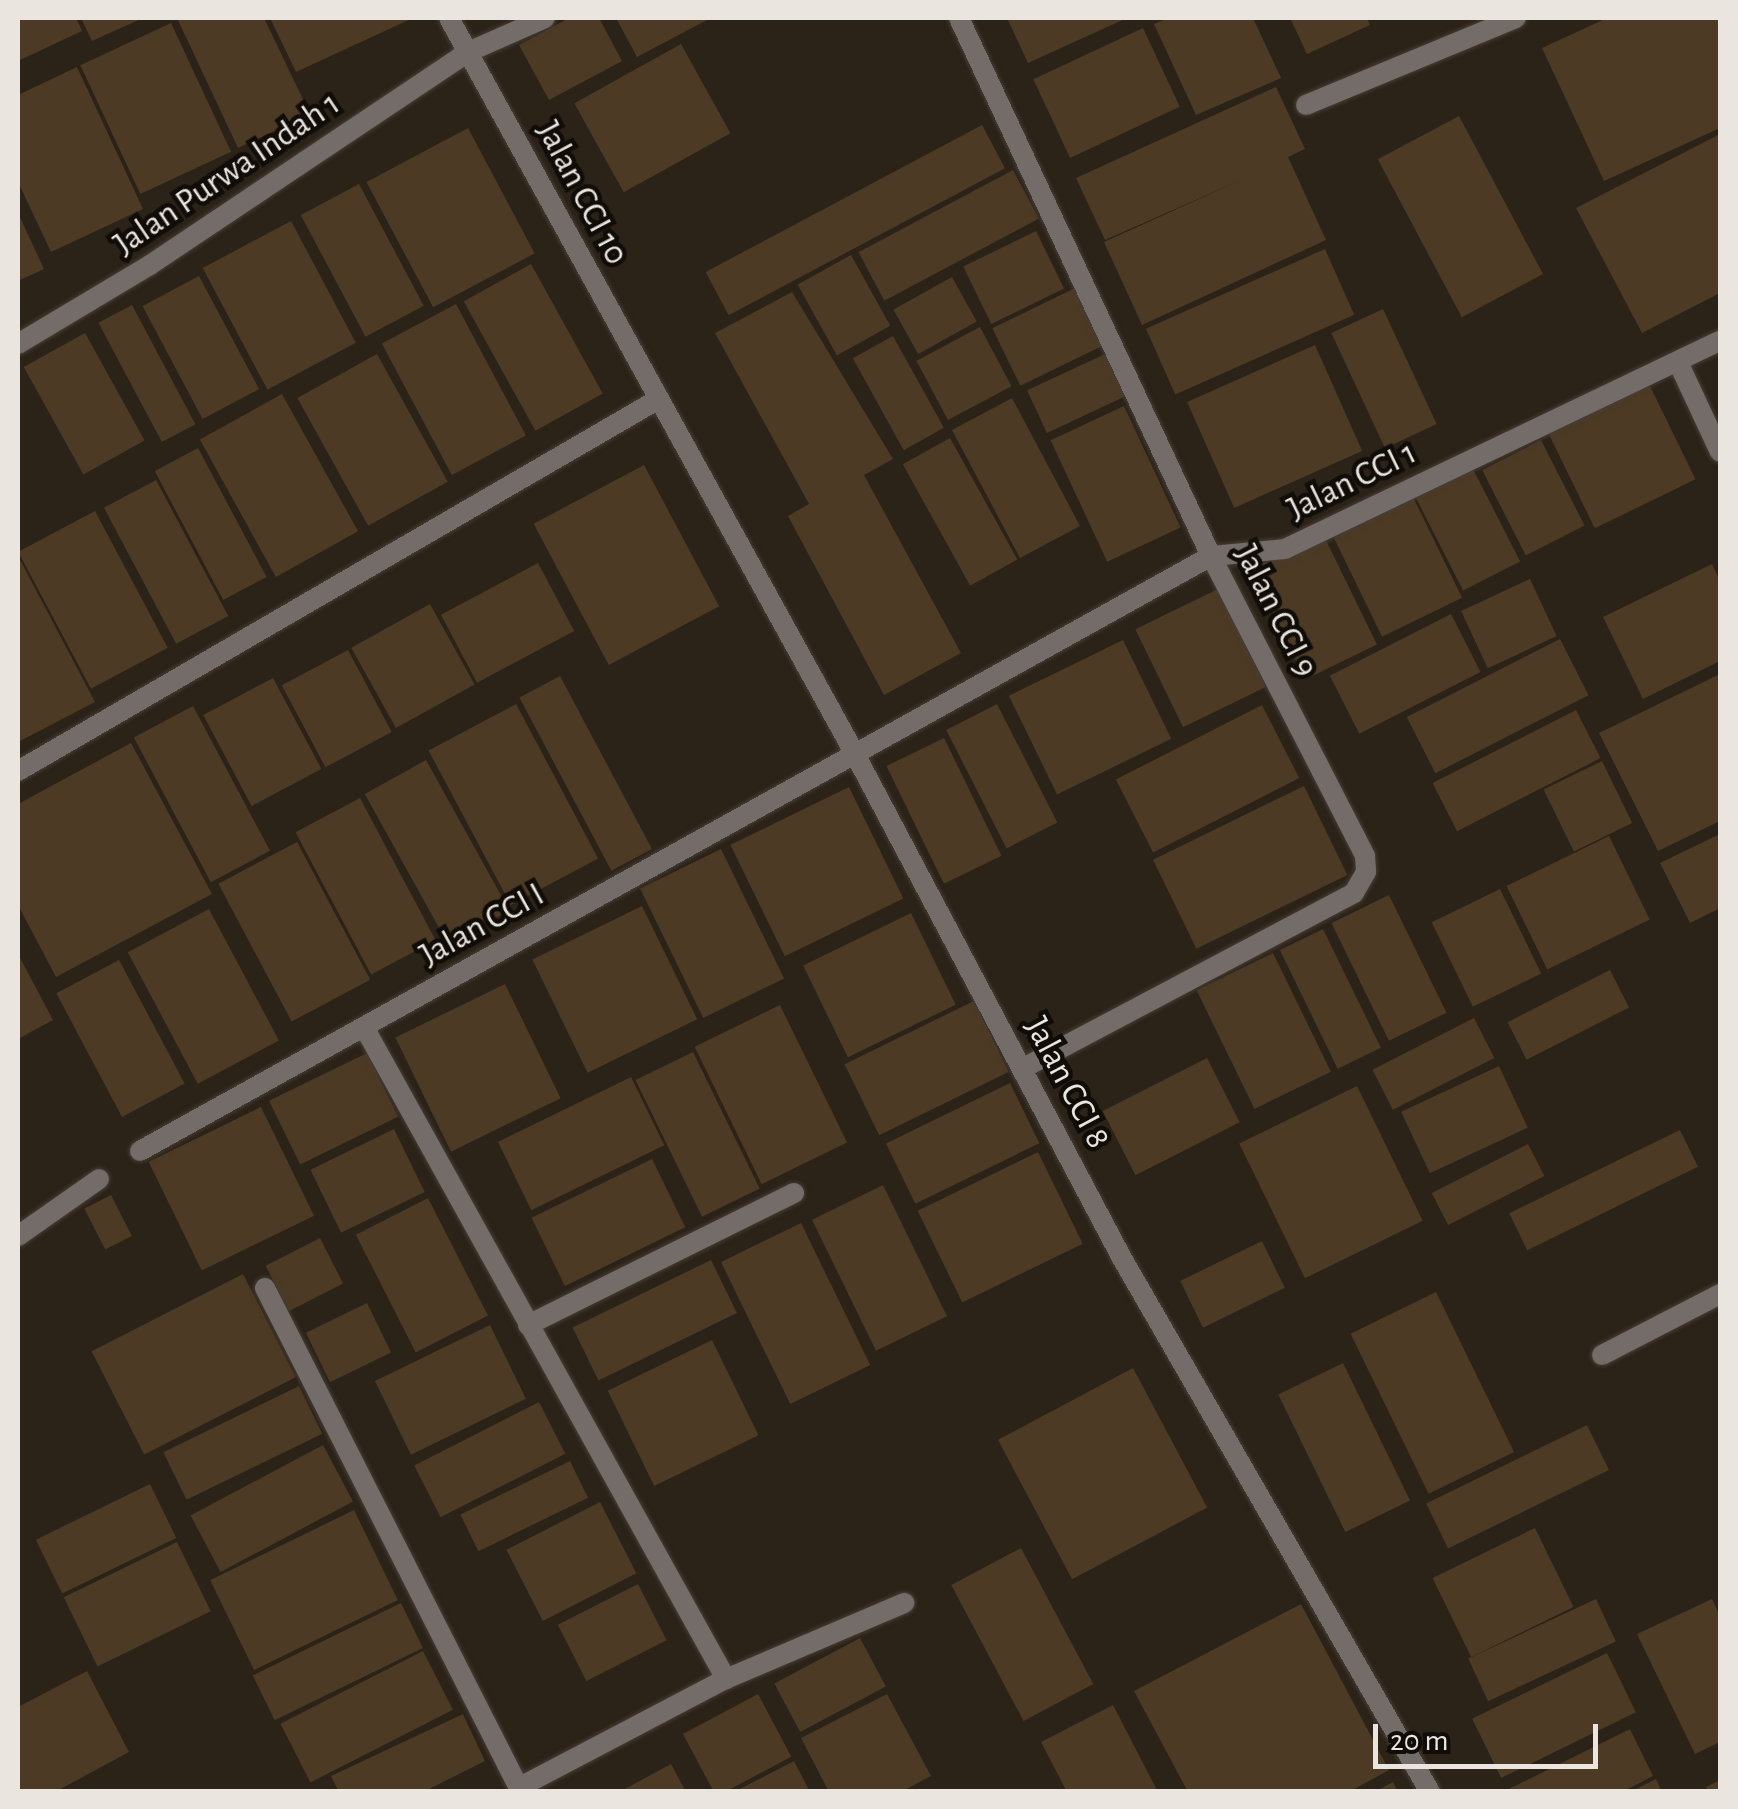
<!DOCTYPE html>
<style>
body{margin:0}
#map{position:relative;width:1738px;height:1809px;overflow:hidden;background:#2b2218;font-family:"Alegreya Sans",sans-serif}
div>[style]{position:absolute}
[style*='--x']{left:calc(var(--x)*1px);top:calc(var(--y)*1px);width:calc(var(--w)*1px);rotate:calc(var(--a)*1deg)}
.building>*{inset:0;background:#4c3a25;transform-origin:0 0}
.roads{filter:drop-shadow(0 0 2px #463d34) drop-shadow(0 0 2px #463d34)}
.lane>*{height:20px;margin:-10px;padding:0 10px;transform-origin:10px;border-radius:10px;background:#736c69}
.street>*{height:20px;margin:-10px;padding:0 10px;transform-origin:10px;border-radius:10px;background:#736c69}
span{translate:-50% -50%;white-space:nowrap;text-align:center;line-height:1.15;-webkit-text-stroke:9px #100c08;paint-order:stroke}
.street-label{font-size:35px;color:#ebe5df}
.frame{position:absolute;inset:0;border:20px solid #ebe5df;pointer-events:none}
.scale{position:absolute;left:1373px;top:1724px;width:225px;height:45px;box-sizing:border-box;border:5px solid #ebe5df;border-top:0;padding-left:12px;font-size:30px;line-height:35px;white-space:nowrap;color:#ebe5df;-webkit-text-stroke:8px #100c08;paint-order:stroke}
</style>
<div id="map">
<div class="building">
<i style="clip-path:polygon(18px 18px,76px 18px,82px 31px,18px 61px)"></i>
<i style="clip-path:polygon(81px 18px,143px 18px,92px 41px)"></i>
<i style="clip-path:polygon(177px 18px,264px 18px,310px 114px,238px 148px)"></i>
<i style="clip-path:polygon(270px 18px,413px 18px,296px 72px)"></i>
<i style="clip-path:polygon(569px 18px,599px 18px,622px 61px,549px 100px,519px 45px)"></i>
<i style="clip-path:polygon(616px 18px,705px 18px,707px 20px,637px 57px)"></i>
<i style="clip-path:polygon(1007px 18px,1127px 18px,1028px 63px)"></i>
<i style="clip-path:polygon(1168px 18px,1253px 18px,1281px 78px,1196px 115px,1154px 24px)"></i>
<i style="clip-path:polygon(1290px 18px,1367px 18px,1370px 25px,1307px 54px)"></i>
<i style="clip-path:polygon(1607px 18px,1720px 18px,1720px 128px,1604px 181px,1542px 48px)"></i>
<i style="left:171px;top:23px;width:142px;height:100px;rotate:65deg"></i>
<i style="left:1143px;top:28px;width:87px;height:121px;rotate:65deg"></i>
<i style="left:681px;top:44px;width:102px;height:122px;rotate:61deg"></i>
<i style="clip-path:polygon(77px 67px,143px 209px,51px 252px,18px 182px,18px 95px)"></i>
<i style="clip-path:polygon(1276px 87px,1305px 149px,1288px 157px,1326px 240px,1142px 325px,1104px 242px,1241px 180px,1105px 240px,1076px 178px)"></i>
<i style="left:1459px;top:116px;width:179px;height:92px;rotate:62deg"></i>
<i style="left:982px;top:125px;width:49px;height:313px;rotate:62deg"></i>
<i style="left:468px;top:128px;width:142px;height:115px;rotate:62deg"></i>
<i style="clip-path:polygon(1720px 134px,1720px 293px,1642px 333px,1576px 208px)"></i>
<i style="left:1013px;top:170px;width:55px;height:175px;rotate:62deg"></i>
<i style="left:359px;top:184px;width:138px;height:66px;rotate:62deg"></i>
<i style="clip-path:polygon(18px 213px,44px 269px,18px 281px)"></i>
<i style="left:291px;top:221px;width:138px;height:100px;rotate:62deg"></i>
<i style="left:1036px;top:231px;width:64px;height:81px;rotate:64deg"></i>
<i style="left:1325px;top:249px;width:72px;height:196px;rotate:66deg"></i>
<i style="left:851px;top:255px;width:81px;height:61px;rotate:61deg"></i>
<i style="left:531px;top:264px;width:148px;height:77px;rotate:61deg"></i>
<i style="left:199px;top:276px;width:128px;height:64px;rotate:62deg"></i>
<i style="left:952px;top:277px;width:51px;height:67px;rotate:61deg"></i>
<i style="left:1075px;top:288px;width:64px;height:92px;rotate:64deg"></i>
<i style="clip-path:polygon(792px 292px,893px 459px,864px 475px,961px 653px,884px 695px,788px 516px,809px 504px,715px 333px)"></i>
<i style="left:456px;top:304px;width:149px;height:84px;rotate:62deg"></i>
<i style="left:132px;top:305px;width:135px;height:38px;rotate:62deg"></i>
<i style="left:1383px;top:309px;width:127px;height:57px;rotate:65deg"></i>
<i style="left:980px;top:327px;width:67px;height:72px;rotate:62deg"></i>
<i style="left:85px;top:333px;width:123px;height:70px;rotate:61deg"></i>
<i style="left:893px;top:336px;width:105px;height:46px;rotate:61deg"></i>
<i style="left:1315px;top:345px;width:116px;height:140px;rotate:66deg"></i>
<i style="left:377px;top:354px;width:146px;height:91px;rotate:61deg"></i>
<i style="left:1105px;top:354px;width:47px;height:86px;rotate:65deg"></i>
<i style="left:1649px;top:384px;width:106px;height:112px;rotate:64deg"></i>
<i style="left:282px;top:394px;width:157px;height:94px;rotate:61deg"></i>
<i style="left:1012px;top:398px;width:145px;height:68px;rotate:62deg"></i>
<i style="left:1124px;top:406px;width:134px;height:81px;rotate:65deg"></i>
<i style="left:950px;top:438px;width:139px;height:54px;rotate:61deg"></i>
<i style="left:1541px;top:440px;width:96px;height:66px;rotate:63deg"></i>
<i style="left:198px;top:448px;width:146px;height:49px;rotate:62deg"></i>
<i style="left:644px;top:465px;width:160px;height:125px;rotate:62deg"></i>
<i style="left:1472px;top:467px;width:106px;height:64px;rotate:63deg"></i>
<i style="left:156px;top:480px;width:154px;height:59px;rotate:62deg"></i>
<i style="left:1413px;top:497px;width:112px;height:89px;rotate:64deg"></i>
<i style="left:95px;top:511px;width:155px;height:87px;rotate:62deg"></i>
<i style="left:1323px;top:534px;width:123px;height:80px;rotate:64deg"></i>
<i style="clip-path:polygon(18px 556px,95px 702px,20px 741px,18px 735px)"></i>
<i style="left:538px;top:563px;width:77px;height:110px;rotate:62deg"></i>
<i style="clip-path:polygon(1712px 564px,1720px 581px,1720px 661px,1643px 699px,1603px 617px)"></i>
<i style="left:1530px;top:579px;width:63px;height:76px;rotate:65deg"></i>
<i style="left:1218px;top:589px;width:109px;height:92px;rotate:64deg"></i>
<i style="left:430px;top:604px;width:92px;height:90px;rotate:61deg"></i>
<i style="left:1451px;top:614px;width:65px;height:136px;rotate:63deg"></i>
<i style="left:1560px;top:639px;width:63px;height:172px;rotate:63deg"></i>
<i style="left:1123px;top:640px;width:110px;height:127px;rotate:64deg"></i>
<i style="left:348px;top:650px;width:93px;height:75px;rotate:62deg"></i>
<i style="clip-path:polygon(1720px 674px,1720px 821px,1658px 851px,1599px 733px)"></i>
<i style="left:560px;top:676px;width:196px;height:46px;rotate:62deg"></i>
<i style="left:273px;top:678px;width:103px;height:79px;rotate:62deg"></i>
<i style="left:516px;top:704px;width:175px;height:99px;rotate:62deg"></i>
<i style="left:997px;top:704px;width:133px;height:57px;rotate:63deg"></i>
<i style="left:1262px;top:705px;width:82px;height:164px;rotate:63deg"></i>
<i style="left:193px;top:706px;width:164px;height:67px;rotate:62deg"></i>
<i style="left:1576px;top:710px;width:54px;height:161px;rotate:63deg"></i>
<i style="left:944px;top:738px;width:131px;height:64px;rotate:64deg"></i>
<i style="clip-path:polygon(131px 743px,212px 894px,56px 977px,18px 905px,18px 804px)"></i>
<i style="left:426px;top:760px;width:172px;height:70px;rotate:61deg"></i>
<i style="left:1602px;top:761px;width:69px;height:65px;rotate:64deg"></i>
<i style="left:1304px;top:786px;width:99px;height:168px;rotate:64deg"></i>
<i style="left:849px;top:787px;width:124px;height:132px;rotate:64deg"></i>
<i style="left:360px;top:798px;width:161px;height:73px;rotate:62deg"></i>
<i style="clip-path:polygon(1720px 834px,1720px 908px,1690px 923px,1660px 863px)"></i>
<i style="left:1609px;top:836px;width:93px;height:114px;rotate:64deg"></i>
<i style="left:297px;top:842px;width:156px;height:89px;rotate:62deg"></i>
<i style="left:721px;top:849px;width:144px;height:90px;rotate:64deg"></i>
<i style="left:1500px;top:889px;width:94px;height:76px;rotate:64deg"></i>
<i style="left:1389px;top:895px;width:131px;height:64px;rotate:64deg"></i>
<i style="left:642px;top:906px;width:126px;height:122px;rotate:64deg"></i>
<i style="left:209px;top:909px;width:149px;height:92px;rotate:62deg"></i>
<i style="left:911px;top:913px;width:102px;height:120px;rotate:64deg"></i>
<i style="left:1323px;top:929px;width:132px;height:48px;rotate:64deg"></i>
<i style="left:1273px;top:953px;width:132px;height:85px;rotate:64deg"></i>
<i style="clip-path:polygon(18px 954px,53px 1020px,18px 1039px)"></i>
<i style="left:119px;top:960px;width:140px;height:71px;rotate:62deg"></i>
<i style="left:1610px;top:970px;width:42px;height:115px;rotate:63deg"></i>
<i style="left:505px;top:984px;width:127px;height:122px;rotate:64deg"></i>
<i style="left:974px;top:1001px;width:79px;height:144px;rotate:64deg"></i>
<i style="left:780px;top:1005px;width:153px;height:95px;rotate:64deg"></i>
<i style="left:1474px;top:1018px;width:45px;height:114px;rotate:63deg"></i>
<i style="left:693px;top:1052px;width:152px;height:64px;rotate:64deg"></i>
<i style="left:367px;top:1053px;width:71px;height:109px;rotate:64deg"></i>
<i style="left:1207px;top:1058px;width:72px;height:117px;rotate:63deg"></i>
<i style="left:1499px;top:1066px;width:68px;height:108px;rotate:65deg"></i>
<i style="left:631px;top:1077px;width:76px;height:148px;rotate:64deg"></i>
<i style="left:1010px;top:1083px;width:67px;height:138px;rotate:64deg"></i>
<i style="left:1357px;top:1086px;width:150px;height:131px;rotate:64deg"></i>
<i style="left:261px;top:1107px;width:121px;height:125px;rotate:64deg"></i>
<i style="left:394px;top:1129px;width:70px;height:93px;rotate:64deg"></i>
<i style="left:1680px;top:1130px;width:41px;height:190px;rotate:64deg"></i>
<i style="left:1528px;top:1144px;width:36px;height:108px;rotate:63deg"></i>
<i style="left:1038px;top:1152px;width:102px;height:134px;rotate:64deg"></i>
<i style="left:652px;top:1159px;width:76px;height:134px;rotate:64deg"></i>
<i style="left:883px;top:1185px;width:146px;height:79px;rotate:64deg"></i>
<i style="left:111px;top:1195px;width:46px;height:30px;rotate:63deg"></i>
<i style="left:428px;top:1198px;width:132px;height:81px;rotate:63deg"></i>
<i style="left:801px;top:1223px;width:158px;height:89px;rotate:64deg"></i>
<i style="left:320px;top:1238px;width:51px;height:61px;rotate:63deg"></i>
<i style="left:1262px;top:1241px;width:52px;height:91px;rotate:64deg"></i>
<i style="left:711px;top:1260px;width:59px;height:154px;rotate:64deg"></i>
<i style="left:243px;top:1274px;width:116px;height:170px;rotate:63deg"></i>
<i style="left:1436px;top:1292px;width:178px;height:95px;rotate:64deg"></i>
<i style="left:367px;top:1303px;width:55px;height:68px;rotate:64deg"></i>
<i style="left:490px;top:1325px;width:82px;height:128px;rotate:64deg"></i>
<i style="left:712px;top:1340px;width:106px;height:116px;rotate:64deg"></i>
<i style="left:1343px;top:1363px;width:153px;height:72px;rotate:64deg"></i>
<i style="left:1133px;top:1368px;width:158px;height:153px;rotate:62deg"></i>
<i style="left:299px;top:1386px;width:53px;height:151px;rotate:64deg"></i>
<i style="left:539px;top:1402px;width:58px;height:140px;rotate:63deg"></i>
<i style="left:1587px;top:1425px;width:50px;height:179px;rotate:64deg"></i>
<i style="left:323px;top:1445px;width:64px;height:150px;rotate:62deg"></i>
<i style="left:570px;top:1461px;width:41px;height:122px;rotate:64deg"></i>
<i style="left:150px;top:1484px;width:60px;height:127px;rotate:64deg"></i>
<i style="left:600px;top:1502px;width:80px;height:105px;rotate:63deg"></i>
<i style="left:354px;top:1510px;width:100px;height:160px;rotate:64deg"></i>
<i style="left:1535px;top:1528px;width:88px;height:114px;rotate:64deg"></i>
<i style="left:177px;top:1542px;width:77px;height:126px;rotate:64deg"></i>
<i style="left:1021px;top:1548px;width:154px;height:79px;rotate:62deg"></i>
<i style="left:638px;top:1584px;width:63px;height:90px;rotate:63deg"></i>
<i style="left:1596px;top:1599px;width:47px;height:141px;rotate:65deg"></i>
<i style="clip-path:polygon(1712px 1599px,1720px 1616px,1720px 1742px,1695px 1754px,1637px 1634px)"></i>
<i style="left:401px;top:1603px;width:50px;height:165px;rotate:64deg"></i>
<i style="clip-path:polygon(1301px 1604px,1389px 1770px,1349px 1792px,1188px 1792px,1134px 1691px)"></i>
<i style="left:860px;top:1638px;width:55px;height:97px;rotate:62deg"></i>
<i style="left:423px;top:1651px;width:66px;height:160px;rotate:63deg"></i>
<i style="left:1607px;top:1653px;width:66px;height:150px;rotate:64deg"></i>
<i style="clip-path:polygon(87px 1671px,129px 1752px,55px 1792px,18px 1792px,18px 1707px)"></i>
<i style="left:758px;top:1694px;width:71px;height:85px;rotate:62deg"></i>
<i style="clip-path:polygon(887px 1694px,931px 1776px,901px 1792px,829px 1792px,801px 1738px)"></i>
<i style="clip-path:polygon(1113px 1705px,1158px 1792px,1067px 1792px,1041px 1742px)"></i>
<i style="clip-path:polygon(463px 1714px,485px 1761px,423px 1792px,339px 1792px,331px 1776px)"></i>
<i style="clip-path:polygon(1630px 1729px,1653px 1776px,1622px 1792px,1503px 1792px)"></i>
<i style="clip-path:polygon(794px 1761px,810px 1792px,734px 1792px)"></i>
<i style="clip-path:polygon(671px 1764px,686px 1792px,619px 1792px)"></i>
<i style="clip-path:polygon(1656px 1779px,1662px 1792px,1630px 1792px)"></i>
<i style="clip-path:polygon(1720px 1780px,1720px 1792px,1708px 1792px,1706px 1787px)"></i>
<i style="clip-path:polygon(1393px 1782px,1398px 1792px,1374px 1792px)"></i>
</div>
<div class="roads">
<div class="lane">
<i style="--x:18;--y:1236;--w:99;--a:-35.1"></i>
<i style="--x:1602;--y:1355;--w:133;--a:-27.3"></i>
</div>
<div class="street">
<i style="--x:449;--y:18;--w:843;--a:61.12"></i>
<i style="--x:856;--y:756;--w:570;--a:62.09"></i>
<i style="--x:1123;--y:1260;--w:614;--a:60.01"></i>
<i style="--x:959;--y:18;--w:594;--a:64.9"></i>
<i style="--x:1211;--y:556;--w:337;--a:62.8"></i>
<i style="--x:1365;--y:856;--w:16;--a:86"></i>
<i style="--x:1366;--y:872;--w:24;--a:120"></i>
<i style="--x:1354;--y:893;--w:374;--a:152.1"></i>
<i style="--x:1306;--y:105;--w:227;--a:-22.5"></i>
<i style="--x:18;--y:344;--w:154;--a:-30.9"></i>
<i style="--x:150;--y:265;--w:383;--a:-33.8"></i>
<i style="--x:468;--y:52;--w:84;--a:-23.8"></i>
<i style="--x:1678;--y:362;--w:99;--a:65"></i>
<i style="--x:18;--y:771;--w:739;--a:-30.14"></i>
<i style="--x:364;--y:1027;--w:746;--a:60.96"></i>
<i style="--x:140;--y:1151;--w:1225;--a:-29.05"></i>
<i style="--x:1211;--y:556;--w:74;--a:-5.4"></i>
<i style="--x:1285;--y:549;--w:482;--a:-25.6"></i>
<i style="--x:265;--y:1288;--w:565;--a:63.07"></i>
<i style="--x:528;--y:1325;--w:297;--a:-26.4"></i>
<i style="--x:518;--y:1788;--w:235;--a:-27.7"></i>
<i style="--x:726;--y:1679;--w:194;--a:-23.1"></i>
</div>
</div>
<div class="street-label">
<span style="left:227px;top:174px;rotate:-34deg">Jalan Purwa Indah 1</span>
<span style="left:582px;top:193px;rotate:62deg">Jalan CCI 10</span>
<span style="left:1352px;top:481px;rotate:-26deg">Jalan CCI 1</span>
<span style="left:1276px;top:611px;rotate:63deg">Jalan CCI 9</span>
<span style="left:482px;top:925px;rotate:-29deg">Jalan CCI I</span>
<span style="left:1067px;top:1083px;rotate:62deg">Jalan CCI 8</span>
</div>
<div class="frame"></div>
<div class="scale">20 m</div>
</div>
